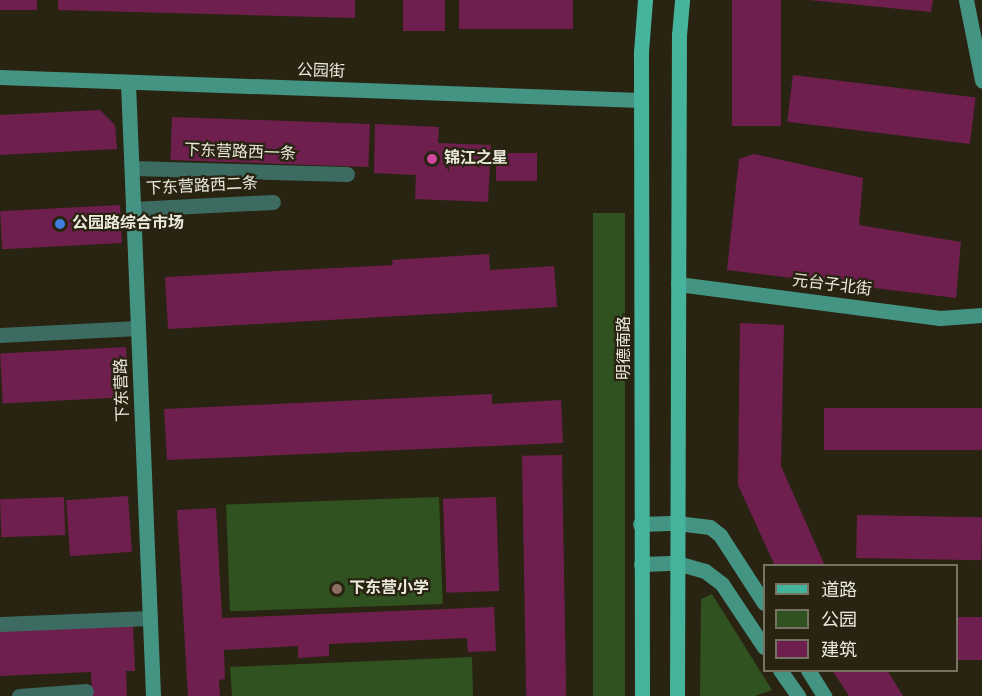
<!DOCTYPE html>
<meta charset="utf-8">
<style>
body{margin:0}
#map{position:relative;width:982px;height:696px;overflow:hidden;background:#292411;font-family:Overpass,"Noto Sans SC",sans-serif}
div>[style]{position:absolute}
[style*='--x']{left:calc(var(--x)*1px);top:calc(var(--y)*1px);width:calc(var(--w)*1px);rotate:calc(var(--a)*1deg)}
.green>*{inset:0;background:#2f5220;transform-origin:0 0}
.building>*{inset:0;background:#6e1f4e;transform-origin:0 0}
.street>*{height:15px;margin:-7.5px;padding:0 7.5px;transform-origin:7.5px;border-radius:7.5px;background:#3c6b61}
.secondary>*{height:15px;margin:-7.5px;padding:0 7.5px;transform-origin:7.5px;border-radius:7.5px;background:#439483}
.primary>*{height:15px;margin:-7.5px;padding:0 7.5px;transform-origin:7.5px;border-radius:7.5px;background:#46b39d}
.dots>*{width:16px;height:16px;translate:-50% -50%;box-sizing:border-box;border:3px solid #292411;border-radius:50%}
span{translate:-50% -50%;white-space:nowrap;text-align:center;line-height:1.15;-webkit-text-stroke:4.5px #292411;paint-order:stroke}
.street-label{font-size:16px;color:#ebe9dc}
.poi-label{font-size:16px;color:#ebe9dc;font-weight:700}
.left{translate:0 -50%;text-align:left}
.legend{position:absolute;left:763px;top:564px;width:195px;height:108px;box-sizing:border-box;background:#292411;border:2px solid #777362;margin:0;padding:8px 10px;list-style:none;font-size:18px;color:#ebe9dc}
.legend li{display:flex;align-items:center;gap:12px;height:30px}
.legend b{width:30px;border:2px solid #777362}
</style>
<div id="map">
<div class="green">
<i style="left:625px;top:213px;width:483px;height:32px;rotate:90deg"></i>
<i style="left:439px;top:497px;width:107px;height:213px;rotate:88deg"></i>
<i style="clip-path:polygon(712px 594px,772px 690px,755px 696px,700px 696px,701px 599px)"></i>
<i style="clip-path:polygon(472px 657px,473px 696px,232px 696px,230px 667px)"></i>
</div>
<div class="building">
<i style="left:0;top:0;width:37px;height:10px"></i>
<i style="clip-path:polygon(58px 0,355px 0,355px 18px,58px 10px)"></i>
<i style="left:403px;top:0;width:42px;height:31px"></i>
<i style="left:459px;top:0;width:114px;height:29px"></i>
<i style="left:732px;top:0;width:49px;height:126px"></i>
<i style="clip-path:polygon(809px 0,933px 0,931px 12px)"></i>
<i style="left:793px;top:75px;width:184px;height:47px;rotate:7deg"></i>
<i style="clip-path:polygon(100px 110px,115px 125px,117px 149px,0 155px,0 115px)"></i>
<i style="left:172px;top:117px;width:198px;height:43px;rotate:2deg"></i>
<i style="clip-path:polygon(375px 124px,439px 127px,438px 143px,491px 145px,488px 202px,415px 199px,416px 175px,374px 173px)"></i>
<i style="left:537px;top:153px;width:28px;height:41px;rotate:90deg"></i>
<i style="clip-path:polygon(754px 154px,863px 178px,859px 225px,961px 242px,956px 298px,727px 270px,739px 159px)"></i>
<i style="left:120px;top:205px;width:38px;height:120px;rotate:87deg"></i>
<i style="clip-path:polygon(489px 254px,490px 270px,554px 266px,557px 307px,168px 329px,165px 277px,393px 265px,392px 260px)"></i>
<i style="clip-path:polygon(740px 323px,784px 325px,781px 466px,825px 566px,775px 566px,738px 485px)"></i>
<i style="left:126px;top:347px;width:50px;height:126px;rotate:87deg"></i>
<i style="clip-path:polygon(492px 394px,492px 404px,561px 400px,563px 443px,167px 460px,164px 409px)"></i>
<i style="left:982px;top:408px;width:42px;height:158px;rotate:90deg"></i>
<i style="left:562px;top:455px;width:241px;height:40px;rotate:89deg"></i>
<i style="left:128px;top:496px;width:56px;height:62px;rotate:86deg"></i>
<i style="left:64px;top:497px;width:38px;height:64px;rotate:88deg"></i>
<i style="left:496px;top:497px;width:94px;height:53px;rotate:88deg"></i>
<i style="clip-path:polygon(216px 508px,222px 618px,494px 607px,496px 651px,468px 652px,467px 638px,329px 644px,329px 656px,298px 658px,298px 646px,224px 650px,225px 679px,219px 680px,220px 696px,188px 696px,177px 510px)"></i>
<i style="left:857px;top:515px;width:125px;height:43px;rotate:1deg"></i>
<i style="left:956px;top:617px;width:26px;height:43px"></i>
<i style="clip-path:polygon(133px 624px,135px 671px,126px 671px,127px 696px,92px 696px,91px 672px,0 676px,0 630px)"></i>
<i style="clip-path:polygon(832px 670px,887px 670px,903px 696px,849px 696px)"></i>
</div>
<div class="street">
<i style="--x:132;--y:168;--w:215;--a:1.6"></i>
<i style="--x:133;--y:209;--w:140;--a:-2.9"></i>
<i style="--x:0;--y:335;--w:138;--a:-2.9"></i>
<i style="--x:0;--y:624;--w:150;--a:-2.3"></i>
<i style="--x:19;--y:696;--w:67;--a:-4.3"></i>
</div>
<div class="secondary">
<i style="--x:966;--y:0;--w:82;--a:78.7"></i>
<i style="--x:0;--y:77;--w:641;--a:2.05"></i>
<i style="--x:128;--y:83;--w:614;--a:87.66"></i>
<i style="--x:678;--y:284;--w:264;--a:7.4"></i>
<i style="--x:940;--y:318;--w:42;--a:-4.1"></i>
<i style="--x:640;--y:524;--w:37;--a:-2"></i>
<i style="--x:677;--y:523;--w:33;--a:7"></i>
<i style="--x:710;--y:527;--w:13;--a:39"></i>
<i style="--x:720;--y:535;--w:81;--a:57.1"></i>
<i style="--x:641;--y:564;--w:36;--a:-2"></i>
<i style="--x:677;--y:563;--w:29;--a:16"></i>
<i style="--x:705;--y:571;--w:21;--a:37"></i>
<i style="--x:722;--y:584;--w:76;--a:56.3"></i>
<i style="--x:780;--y:670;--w:32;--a:55"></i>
<i style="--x:808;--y:670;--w:31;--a:58"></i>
</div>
<div class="primary">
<i style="--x:642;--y:696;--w:644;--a:-90.09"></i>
<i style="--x:641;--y:52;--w:52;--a:-85.6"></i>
<i style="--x:677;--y:696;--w:661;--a:-89.83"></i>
<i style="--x:679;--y:35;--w:35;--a:-85"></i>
</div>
<div class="dots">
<i style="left:432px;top:159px;background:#d1479c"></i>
<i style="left:60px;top:224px;background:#3f7fe0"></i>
<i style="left:337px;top:589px;background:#8d6e63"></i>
</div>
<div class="street-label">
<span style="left:321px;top:72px;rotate:2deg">公园街</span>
<span style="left:240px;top:153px;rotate:2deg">下东营路西一条</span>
<span style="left:202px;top:187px;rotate:-3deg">下东营路西二条</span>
<span style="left:832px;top:286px;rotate:7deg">元台子北街</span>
<span style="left:625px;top:348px;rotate:-90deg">明德南路</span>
<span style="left:123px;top:390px;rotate:-92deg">下东营路</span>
</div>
<div class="poi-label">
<span class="left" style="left:444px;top:159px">锦江之星</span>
<span class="left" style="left:72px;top:224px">公园路综合市场</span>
<span class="left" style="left:349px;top:589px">下东营小学</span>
</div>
<ul class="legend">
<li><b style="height:8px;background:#46b39d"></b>道路</li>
<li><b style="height:16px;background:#2f5220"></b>公园</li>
<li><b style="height:16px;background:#6e1f4e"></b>建筑</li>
</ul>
</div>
